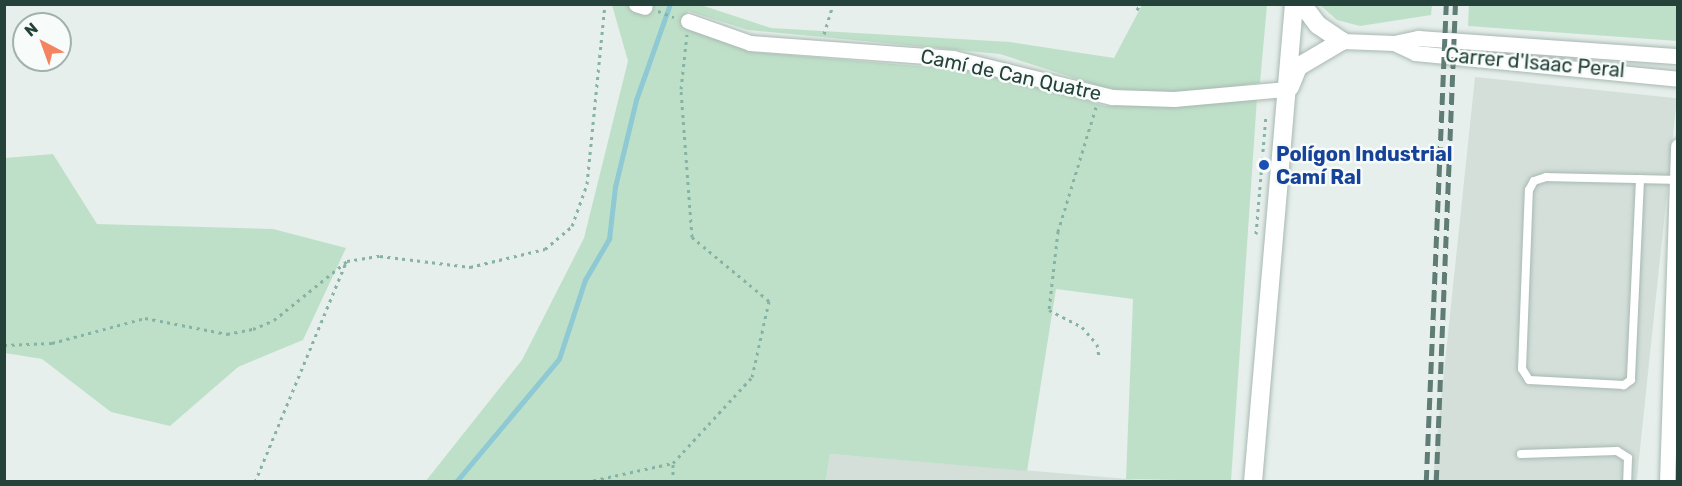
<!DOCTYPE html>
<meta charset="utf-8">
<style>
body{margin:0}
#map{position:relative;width:1682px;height:486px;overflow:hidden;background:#e6efeb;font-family:Rubik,sans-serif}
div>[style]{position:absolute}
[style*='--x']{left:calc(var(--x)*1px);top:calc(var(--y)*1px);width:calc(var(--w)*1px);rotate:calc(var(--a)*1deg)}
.built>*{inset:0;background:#d4dfda;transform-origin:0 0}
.green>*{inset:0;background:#bfe0c8}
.stream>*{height:4.5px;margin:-2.25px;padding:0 2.25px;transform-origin:2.25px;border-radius:2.25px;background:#8ec9d4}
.path>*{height:3px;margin-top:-1.5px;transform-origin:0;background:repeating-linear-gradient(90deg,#86b3a5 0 3px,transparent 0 7.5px)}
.roads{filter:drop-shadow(0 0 2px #a8b8b2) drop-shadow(0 0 2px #a8b8b2)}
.service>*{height:8px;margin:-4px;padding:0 4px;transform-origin:4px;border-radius:4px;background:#fff}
.minor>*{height:15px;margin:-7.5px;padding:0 7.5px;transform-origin:7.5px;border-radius:7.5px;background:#fff}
.tertiary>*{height:18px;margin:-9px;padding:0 9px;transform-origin:9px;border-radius:9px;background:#fff}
.rail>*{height:4.5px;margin-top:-2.25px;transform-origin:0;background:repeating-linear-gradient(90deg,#5f7d75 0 12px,transparent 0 18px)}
.dots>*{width:16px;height:16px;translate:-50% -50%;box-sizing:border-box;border:3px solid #f7fbf9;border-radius:50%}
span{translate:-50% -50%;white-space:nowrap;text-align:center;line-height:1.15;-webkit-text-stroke:5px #f7fbf9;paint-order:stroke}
.street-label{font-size:20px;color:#24423a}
.transit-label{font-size:20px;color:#164399;font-weight:700}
.left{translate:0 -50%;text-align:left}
.frame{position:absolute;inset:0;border:6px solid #24423a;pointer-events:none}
.north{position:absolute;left:12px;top:12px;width:60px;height:60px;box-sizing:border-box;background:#f7fbf9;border:2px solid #a3b1ad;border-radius:50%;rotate:319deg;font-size:16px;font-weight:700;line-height:24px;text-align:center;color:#24423a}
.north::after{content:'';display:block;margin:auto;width:21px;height:27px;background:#f4845f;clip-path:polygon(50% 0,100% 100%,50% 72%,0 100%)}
</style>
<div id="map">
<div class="built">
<i style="left:1475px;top:77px;width:203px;height:405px;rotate:6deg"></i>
<i style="clip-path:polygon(830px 454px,1152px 481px,826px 482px)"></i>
</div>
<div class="green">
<i style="clip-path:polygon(612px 5px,701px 5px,771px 28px,1010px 42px,1114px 58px,1142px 5px,1267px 5px,1260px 83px,1162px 95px,1105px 88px,1000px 54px,748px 30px,688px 11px,682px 26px,753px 52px,988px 72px,1105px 106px,1257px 98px,1231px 481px,1126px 479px,1133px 299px,1056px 289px,1027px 471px,830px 454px,826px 481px,425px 482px,522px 360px,584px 238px,628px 61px)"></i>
<i style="clip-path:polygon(1320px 5px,1432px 4px,1432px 5px,1431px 15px,1360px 26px,1337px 20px)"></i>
<i style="clip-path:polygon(1469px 5px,1677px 5px,1677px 41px,1468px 26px)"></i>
<i style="clip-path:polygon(53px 154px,97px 224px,273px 229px,346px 248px,303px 340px,238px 367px,170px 426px,111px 412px,42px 359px,5px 353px,5px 158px)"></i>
</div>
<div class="stream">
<i style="--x:456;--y:482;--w:160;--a:-50.1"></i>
<i style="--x:559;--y:359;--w:83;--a:-71.8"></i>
<i style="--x:585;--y:280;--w:48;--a:-59.7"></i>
<i style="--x:609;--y:239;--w:52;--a:-83.4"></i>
<i style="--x:615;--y:187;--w:89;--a:-76.4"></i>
<i style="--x:636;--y:100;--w:102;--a:-70.5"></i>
</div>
<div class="path">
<i style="--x:1137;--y:10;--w:7;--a:-63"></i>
<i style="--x:658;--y:11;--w:17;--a:21"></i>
<i style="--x:1678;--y:24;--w:17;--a:90"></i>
<i style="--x:824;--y:34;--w:31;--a:-73"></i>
<i style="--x:1096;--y:107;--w:130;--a:107"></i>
<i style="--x:1058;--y:231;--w:80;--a:96.5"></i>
<i style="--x:1049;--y:310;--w:37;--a:27"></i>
<i style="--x:1082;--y:327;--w:23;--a:49"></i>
<i style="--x:1097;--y:344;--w:12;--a:81"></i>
<i style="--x:1256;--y:234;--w:118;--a:-85.2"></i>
<i style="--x:4;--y:345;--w:48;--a:-2.4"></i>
<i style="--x:52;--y:343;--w:96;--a:-15"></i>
<i style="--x:145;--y:318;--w:84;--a:11"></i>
<i style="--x:227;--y:334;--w:26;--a:-11"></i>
<i style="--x:253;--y:329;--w:23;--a:-23"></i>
<i style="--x:274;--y:320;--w:94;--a:-38.9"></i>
<i style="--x:347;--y:261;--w:33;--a:-9"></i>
<i style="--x:380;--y:256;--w:91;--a:7"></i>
<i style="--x:470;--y:267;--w:77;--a:-13.5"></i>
<i style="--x:545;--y:249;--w:35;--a:-40"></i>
<i style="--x:572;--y:226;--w:45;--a:-70.3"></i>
<i style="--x:587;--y:184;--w:181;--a:-84.3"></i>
<i style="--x:255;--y:482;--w:238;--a:-67.5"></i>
<i style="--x:586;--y:482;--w:89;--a:-12.3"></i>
<i style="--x:673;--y:463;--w:117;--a:-47.4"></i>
<i style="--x:752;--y:377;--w:78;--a:-77.4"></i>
<i style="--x:769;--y:301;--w:100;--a:-140.3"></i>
<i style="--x:692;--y:237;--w:148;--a:-94.3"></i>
<i style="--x:681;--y:89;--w:55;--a:-83.8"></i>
<i style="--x:673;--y:482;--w:19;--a:-90"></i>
</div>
<div class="roads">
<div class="service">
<i style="--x:1640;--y:179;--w:201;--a:92.6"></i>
<i style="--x:1631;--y:380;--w:9;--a:144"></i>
<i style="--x:1624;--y:385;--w:95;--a:-177"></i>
<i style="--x:1529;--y:380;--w:13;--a:-122"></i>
<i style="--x:1522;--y:369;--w:179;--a:-87.8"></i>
<i style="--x:1529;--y:190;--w:10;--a:-61"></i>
<i style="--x:1534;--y:181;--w:13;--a:-18"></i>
<i style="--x:1546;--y:177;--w:131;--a:1.3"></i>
<i style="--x:1521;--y:454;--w:96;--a:-1.8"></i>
<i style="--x:1617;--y:451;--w:13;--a:32"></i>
<i style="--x:1628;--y:458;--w:24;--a:92"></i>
</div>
<div class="minor">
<i style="--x:636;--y:4;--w:9;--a:18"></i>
<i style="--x:688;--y:21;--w:66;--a:19.5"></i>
<i style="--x:750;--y:43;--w:204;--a:4.2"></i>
<i style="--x:953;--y:58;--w:164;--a:13.8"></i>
<i style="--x:1112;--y:97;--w:62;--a:1.8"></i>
<i style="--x:1174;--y:99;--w:111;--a:-5.1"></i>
<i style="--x:1342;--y:41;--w:52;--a:2.2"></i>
<i style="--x:1394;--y:43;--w:25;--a:-12"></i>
<i style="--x:1418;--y:38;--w:261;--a:4"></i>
<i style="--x:1394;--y:43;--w:23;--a:25"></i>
<i style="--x:1415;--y:53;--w:264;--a:5.6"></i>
<i style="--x:1667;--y:482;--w:336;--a:-88.1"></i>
</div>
<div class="tertiary">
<i style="--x:1302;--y:4;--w:26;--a:53"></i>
<i style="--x:1318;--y:25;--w:29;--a:34"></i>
<i style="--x:1290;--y:87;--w:22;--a:-68"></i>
<i style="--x:1298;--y:67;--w:51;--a:-30.6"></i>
<i style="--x:1253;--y:482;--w:480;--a:-85.1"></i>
</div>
</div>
<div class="rail">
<i style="--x:1426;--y:482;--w:478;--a:-87.6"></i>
<i style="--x:1436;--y:482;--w:478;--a:-87.7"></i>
</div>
<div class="dots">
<i style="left:1264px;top:165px;background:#1a4fb4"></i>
</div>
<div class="street-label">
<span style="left:1535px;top:63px;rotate:5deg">Carrer d'Isaac Peral</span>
<span style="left:1011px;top:75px;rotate:12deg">Camí de Can Quatre</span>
</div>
<div class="transit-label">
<span class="left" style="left:1276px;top:166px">Polígon Industrial<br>Camí Ral</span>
</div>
<div class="frame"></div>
<div class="north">N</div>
</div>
